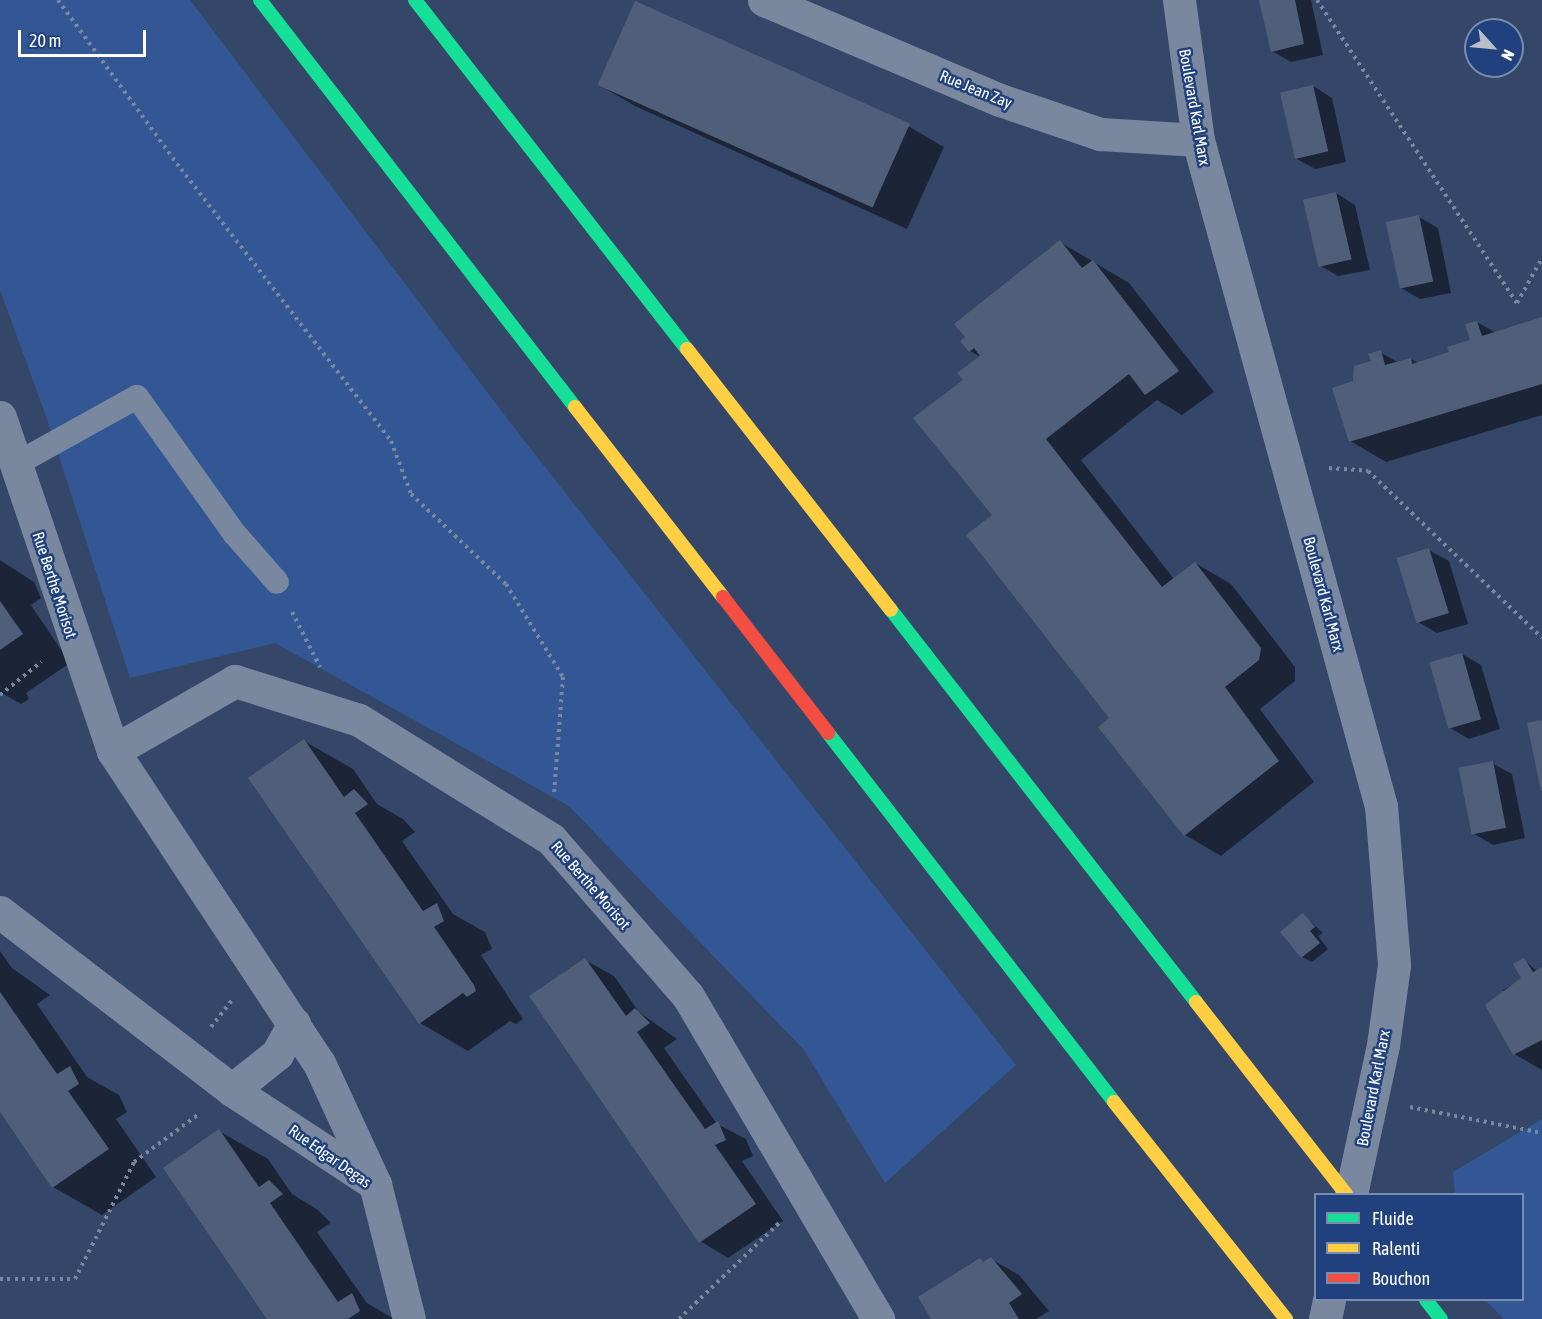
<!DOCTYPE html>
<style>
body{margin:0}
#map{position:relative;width:1542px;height:1319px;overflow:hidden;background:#354768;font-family:"Asap Condensed",sans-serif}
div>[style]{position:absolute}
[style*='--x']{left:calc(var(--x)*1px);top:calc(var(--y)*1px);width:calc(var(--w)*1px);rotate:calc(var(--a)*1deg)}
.green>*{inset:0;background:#325794}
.shadow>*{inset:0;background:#0007}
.building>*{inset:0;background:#505f79;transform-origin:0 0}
.path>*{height:4px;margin-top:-2px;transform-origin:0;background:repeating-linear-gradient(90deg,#7a889f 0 3px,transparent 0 7.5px)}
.lane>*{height:24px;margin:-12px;padding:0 12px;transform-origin:12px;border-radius:12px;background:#7a889f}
.street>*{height:33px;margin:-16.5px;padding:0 16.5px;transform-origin:16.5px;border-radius:16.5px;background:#7a889f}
.fast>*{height:14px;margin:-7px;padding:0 7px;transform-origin:7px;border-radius:7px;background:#16e098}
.slow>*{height:14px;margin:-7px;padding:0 7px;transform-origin:7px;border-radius:7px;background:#ffcf43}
.jam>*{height:14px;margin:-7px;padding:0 7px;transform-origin:7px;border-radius:7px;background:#f24e42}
span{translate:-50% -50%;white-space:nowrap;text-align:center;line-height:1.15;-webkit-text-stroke:5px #20417d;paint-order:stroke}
.street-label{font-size:16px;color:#fff}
.legend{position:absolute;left:1314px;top:1193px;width:210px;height:108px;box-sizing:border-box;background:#20417d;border:2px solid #798db1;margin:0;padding:8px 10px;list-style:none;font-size:18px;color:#fff}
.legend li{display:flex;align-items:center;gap:12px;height:30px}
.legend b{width:30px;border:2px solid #798db1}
.north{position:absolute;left:1464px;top:18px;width:60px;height:60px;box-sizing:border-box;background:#20417d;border:2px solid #798db1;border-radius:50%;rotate:117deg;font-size:16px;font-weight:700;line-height:24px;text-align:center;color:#fff}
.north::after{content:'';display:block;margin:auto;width:21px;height:27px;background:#b8bfca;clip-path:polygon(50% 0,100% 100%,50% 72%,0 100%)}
.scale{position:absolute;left:18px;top:30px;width:128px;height:27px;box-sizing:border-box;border:3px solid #fff;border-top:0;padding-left:8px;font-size:18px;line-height:21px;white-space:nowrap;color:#fff;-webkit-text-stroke:4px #20417d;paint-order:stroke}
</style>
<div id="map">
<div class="green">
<i style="clip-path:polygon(0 0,190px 0,519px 434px,1016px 1065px,885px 1183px,804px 1050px,569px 806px,275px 643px,130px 678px,47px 419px,0 290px)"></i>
<i style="clip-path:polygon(1542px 1119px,1542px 1319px,1504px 1319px,1485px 1300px,1522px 1300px,1522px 1194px,1455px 1194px,1453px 1172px)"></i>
</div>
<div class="shadow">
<i style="clip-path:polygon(1260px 0,1311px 0,1323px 55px,1291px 62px,1272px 51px)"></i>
<i style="clip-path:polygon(599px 85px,908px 126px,944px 147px,907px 229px,635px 106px)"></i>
<i style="clip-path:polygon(1313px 86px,1332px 98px,1346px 162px,1315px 169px,1295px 158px)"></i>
<i style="clip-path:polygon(1336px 193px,1355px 205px,1370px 270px,1338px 276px,1319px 265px)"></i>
<i style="clip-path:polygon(1419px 217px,1438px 228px,1451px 293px,1420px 299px,1401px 288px)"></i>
<i style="clip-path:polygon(1060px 242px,1129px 283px,1214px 392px,1182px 415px,1157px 400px,1081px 460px,1174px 579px,1195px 563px,1231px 584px,1295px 667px,1295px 681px,1260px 709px,1314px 782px,1221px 856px,1185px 835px,1111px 718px,994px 515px,965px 380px,981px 357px,970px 351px)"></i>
<i style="clip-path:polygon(1542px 319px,1542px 415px,1386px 462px,1350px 441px,1355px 367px,1372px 362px,1380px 352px,1399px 363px,1411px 359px,1418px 363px,1450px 353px,1472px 341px,1477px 322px,1496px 333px)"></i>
<i style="clip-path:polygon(1429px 550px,1449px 561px,1468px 624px,1437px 633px,1418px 622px)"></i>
<i style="clip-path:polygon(0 560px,34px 582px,41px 598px,31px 605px,70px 663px,26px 693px,29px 699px,21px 704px,0 692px)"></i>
<i style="clip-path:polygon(1462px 654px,1481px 665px,1500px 729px,1469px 739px,1450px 728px)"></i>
<i style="clip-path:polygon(304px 741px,353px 769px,377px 804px,403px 819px,415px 832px,402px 841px,453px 914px,485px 932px,492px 949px,481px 955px,523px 1019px,516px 1024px,510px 1021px,468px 1051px,420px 1023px)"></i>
<i style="clip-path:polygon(1492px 763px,1512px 774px,1525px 838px,1493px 845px,1474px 834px)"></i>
<i style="clip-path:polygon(1303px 915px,1323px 933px,1318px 936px,1328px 949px,1312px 962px,1302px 957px)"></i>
<i style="clip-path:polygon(0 951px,12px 968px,50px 995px,37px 1004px,87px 1077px,119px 1095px,127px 1112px,116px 1119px,156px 1177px,102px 1215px,53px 1187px,0 1110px)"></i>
<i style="clip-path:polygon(585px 960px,614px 976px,639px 1012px,677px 1039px,664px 1048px,717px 1124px,746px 1139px,753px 1156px,742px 1161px,783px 1221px,728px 1258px,700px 1241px)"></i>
<i style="clip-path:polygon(1524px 960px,1537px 971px,1542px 969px,1542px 1070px,1514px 1054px,1504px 996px,1503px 990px,1525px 978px)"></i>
<i style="clip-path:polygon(219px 1131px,268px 1159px,292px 1194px,318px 1210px,331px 1223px,317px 1232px,367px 1303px,394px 1319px,268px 1319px)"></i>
<i style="clip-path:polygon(991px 1259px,1019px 1275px,1049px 1311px,1036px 1319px,933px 1319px,980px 1260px,985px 1263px)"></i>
</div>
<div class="building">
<i style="clip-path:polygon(1259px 0,1295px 0,1304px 44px,1271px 52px)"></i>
<i style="left:635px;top:1px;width:301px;height:92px;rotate:24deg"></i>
<i style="left:1313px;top:85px;width:68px;height:34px;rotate:77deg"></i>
<i style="left:1336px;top:192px;width:69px;height:34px;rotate:77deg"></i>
<i style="left:1419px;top:215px;width:68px;height:34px;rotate:78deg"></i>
<i style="clip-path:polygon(1060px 240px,1082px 268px,1093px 260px,1179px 371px,1145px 395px,1129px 374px,1046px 439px,1162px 587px,1195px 562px,1261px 648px,1259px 660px,1225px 687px,1279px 761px,1184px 836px,1098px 727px,1109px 718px,966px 535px,992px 515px,913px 418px,963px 380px,957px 373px,980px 356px,974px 348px,969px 352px,960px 341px,965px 337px,954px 324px)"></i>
<i style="clip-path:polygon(1542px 317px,1542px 384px,1349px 442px,1332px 388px,1353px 381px,1354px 366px,1371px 361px,1368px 354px,1381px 350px,1385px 365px,1411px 358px,1412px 364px,1449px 352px,1447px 347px,1470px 340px,1465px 324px,1477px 321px,1482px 336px)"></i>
<i style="left:1429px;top:548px;width:68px;height:34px;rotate:73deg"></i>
<i style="clip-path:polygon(0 601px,23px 634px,0 650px)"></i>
<i style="left:1462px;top:653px;width:69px;height:34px;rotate:74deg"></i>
<i style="clip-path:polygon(1542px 720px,1542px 791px,1541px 791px,1527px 723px)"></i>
<i style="clip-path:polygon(304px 739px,344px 797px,354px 789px,368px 804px,355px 813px,423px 911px,437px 903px,444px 921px,434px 927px,474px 985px,476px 991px,467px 997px,463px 993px,419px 1024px,248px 778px)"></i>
<i style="left:1493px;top:761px;width:68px;height:35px;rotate:79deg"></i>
<i style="clip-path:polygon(1303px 913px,1315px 927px,1310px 931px,1320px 943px,1301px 958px,1280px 932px)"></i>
<i style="clip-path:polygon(585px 958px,626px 1016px,635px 1008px,650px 1023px,637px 1032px,705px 1129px,718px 1121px,726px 1140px,715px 1145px,756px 1204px,699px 1243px,529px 996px)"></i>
<i style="clip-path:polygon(1524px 958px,1533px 972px,1542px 967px,1542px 1040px,1513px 1055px,1485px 1005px,1521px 978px,1513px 964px)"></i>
<i style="clip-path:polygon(0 992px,57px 1074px,70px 1066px,79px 1084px,68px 1091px,109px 1149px,52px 1188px,0 1112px)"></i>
<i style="clip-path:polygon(219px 1129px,259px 1187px,269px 1180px,283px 1194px,270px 1203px,338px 1302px,352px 1293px,360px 1311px,348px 1319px,267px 1319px,163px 1168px)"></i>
<i style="clip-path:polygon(991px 1257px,1022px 1294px,1009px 1303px,1019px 1319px,931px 1319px,918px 1297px,980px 1258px,983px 1262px)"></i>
</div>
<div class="path">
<i style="--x:58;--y:0;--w:209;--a:54"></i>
<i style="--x:181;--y:169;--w:344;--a:52.3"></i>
<i style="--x:391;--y:441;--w:57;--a:69.3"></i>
<i style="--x:411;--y:494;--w:131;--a:43.5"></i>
<i style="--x:506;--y:584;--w:109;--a:58.5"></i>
<i style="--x:563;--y:677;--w:118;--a:94.4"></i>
<i style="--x:1317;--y:0;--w:363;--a:56.6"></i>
<i style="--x:1517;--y:303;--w:51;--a:-60.9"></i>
<i style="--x:1329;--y:468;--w:39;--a:4"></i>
<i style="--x:1368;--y:471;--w:241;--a:43.8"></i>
<i style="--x:292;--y:612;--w:62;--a:63"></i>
<i style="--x:0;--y:695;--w:53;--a:-38.8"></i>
<i style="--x:211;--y:1027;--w:34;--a:-52"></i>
<i style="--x:1410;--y:1107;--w:135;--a:11.1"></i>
<i style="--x:0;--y:1279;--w:75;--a:0"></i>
<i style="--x:75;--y:1279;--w:131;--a:-63.2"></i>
<i style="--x:134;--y:1162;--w:81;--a:-36.4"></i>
<i style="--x:679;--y:1319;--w:139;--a:-43.8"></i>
</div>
<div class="lane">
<i style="--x:16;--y:464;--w:138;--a:-29"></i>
<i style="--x:137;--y:397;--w:167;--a:54.5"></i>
<i style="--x:234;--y:533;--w:65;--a:48.7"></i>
</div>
<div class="street">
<i style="--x:764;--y:0;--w:256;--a:23"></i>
<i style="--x:1000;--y:100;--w:106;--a:18.8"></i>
<i style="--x:1100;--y:134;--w:98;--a:3.5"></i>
<i style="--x:1179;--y:0;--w:141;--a:82.3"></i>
<i style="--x:1198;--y:140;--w:691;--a:74.64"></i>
<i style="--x:1381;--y:806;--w:160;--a:85.3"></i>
<i style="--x:1394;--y:965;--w:81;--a:97.8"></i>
<i style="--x:1383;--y:1045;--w:152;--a:102.1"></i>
<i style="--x:0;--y:417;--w:353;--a:71.3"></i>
<i style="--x:113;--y:751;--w:374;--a:56.6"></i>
<i style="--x:319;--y:1063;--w:133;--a:65.2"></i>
<i style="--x:375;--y:1184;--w:139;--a:75.9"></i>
<i style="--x:113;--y:751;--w:141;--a:-29.8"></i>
<i style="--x:235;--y:681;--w:130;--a:17.5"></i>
<i style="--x:359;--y:720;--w:226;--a:31.8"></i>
<i style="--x:551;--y:839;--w:208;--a:48.9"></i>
<i style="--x:688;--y:996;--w:375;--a:59.5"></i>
<i style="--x:0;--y:912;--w:292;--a:37.5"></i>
<i style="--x:232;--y:1090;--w:171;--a:33.3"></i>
<i style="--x:232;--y:1090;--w:58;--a:-38.7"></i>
<i style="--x:277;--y:1054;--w:35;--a:-61"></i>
<i style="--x:1325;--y:1319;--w:19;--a:-78"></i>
</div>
<div class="fast">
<i style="--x:260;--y:0;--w:515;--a:52.26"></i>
<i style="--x:415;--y:0;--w:442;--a:52.1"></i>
<i style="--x:891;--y:610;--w:497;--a:52.1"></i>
<i style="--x:828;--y:733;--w:467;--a:52.2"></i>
<i style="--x:1426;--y:1300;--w:24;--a:52"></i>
</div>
<div class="slow">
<i style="--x:687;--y:349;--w:331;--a:52"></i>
<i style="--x:575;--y:407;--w:241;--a:52.1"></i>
<i style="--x:1196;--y:1002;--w:244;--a:52"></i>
<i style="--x:1114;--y:1102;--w:277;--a:51.6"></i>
</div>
<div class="jam">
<i style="--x:723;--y:597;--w:172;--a:52.3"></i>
</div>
<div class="street-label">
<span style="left:976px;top:89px;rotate:22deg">Rue Jean Zay</span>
<span style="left:1195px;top:107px;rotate:80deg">Boulevard Karl Marx</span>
<span style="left:55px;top:585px;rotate:72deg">Rue Berthe Morisot</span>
<span style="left:1324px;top:594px;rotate:75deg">Boulevard Karl Marx</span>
<span style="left:591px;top:885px;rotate:49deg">Rue Berthe Morisot</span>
<span style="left:1373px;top:1088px;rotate:-79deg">Boulevard Karl Marx</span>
<span style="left:330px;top:1156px;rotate:35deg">Rue Edgar Degas</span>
</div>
<ul class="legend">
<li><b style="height:8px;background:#16e098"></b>Fluide</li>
<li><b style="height:8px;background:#ffcf43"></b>Ralenti</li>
<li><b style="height:8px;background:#f24e42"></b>Bouchon</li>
</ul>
<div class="north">N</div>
<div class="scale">20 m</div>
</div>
